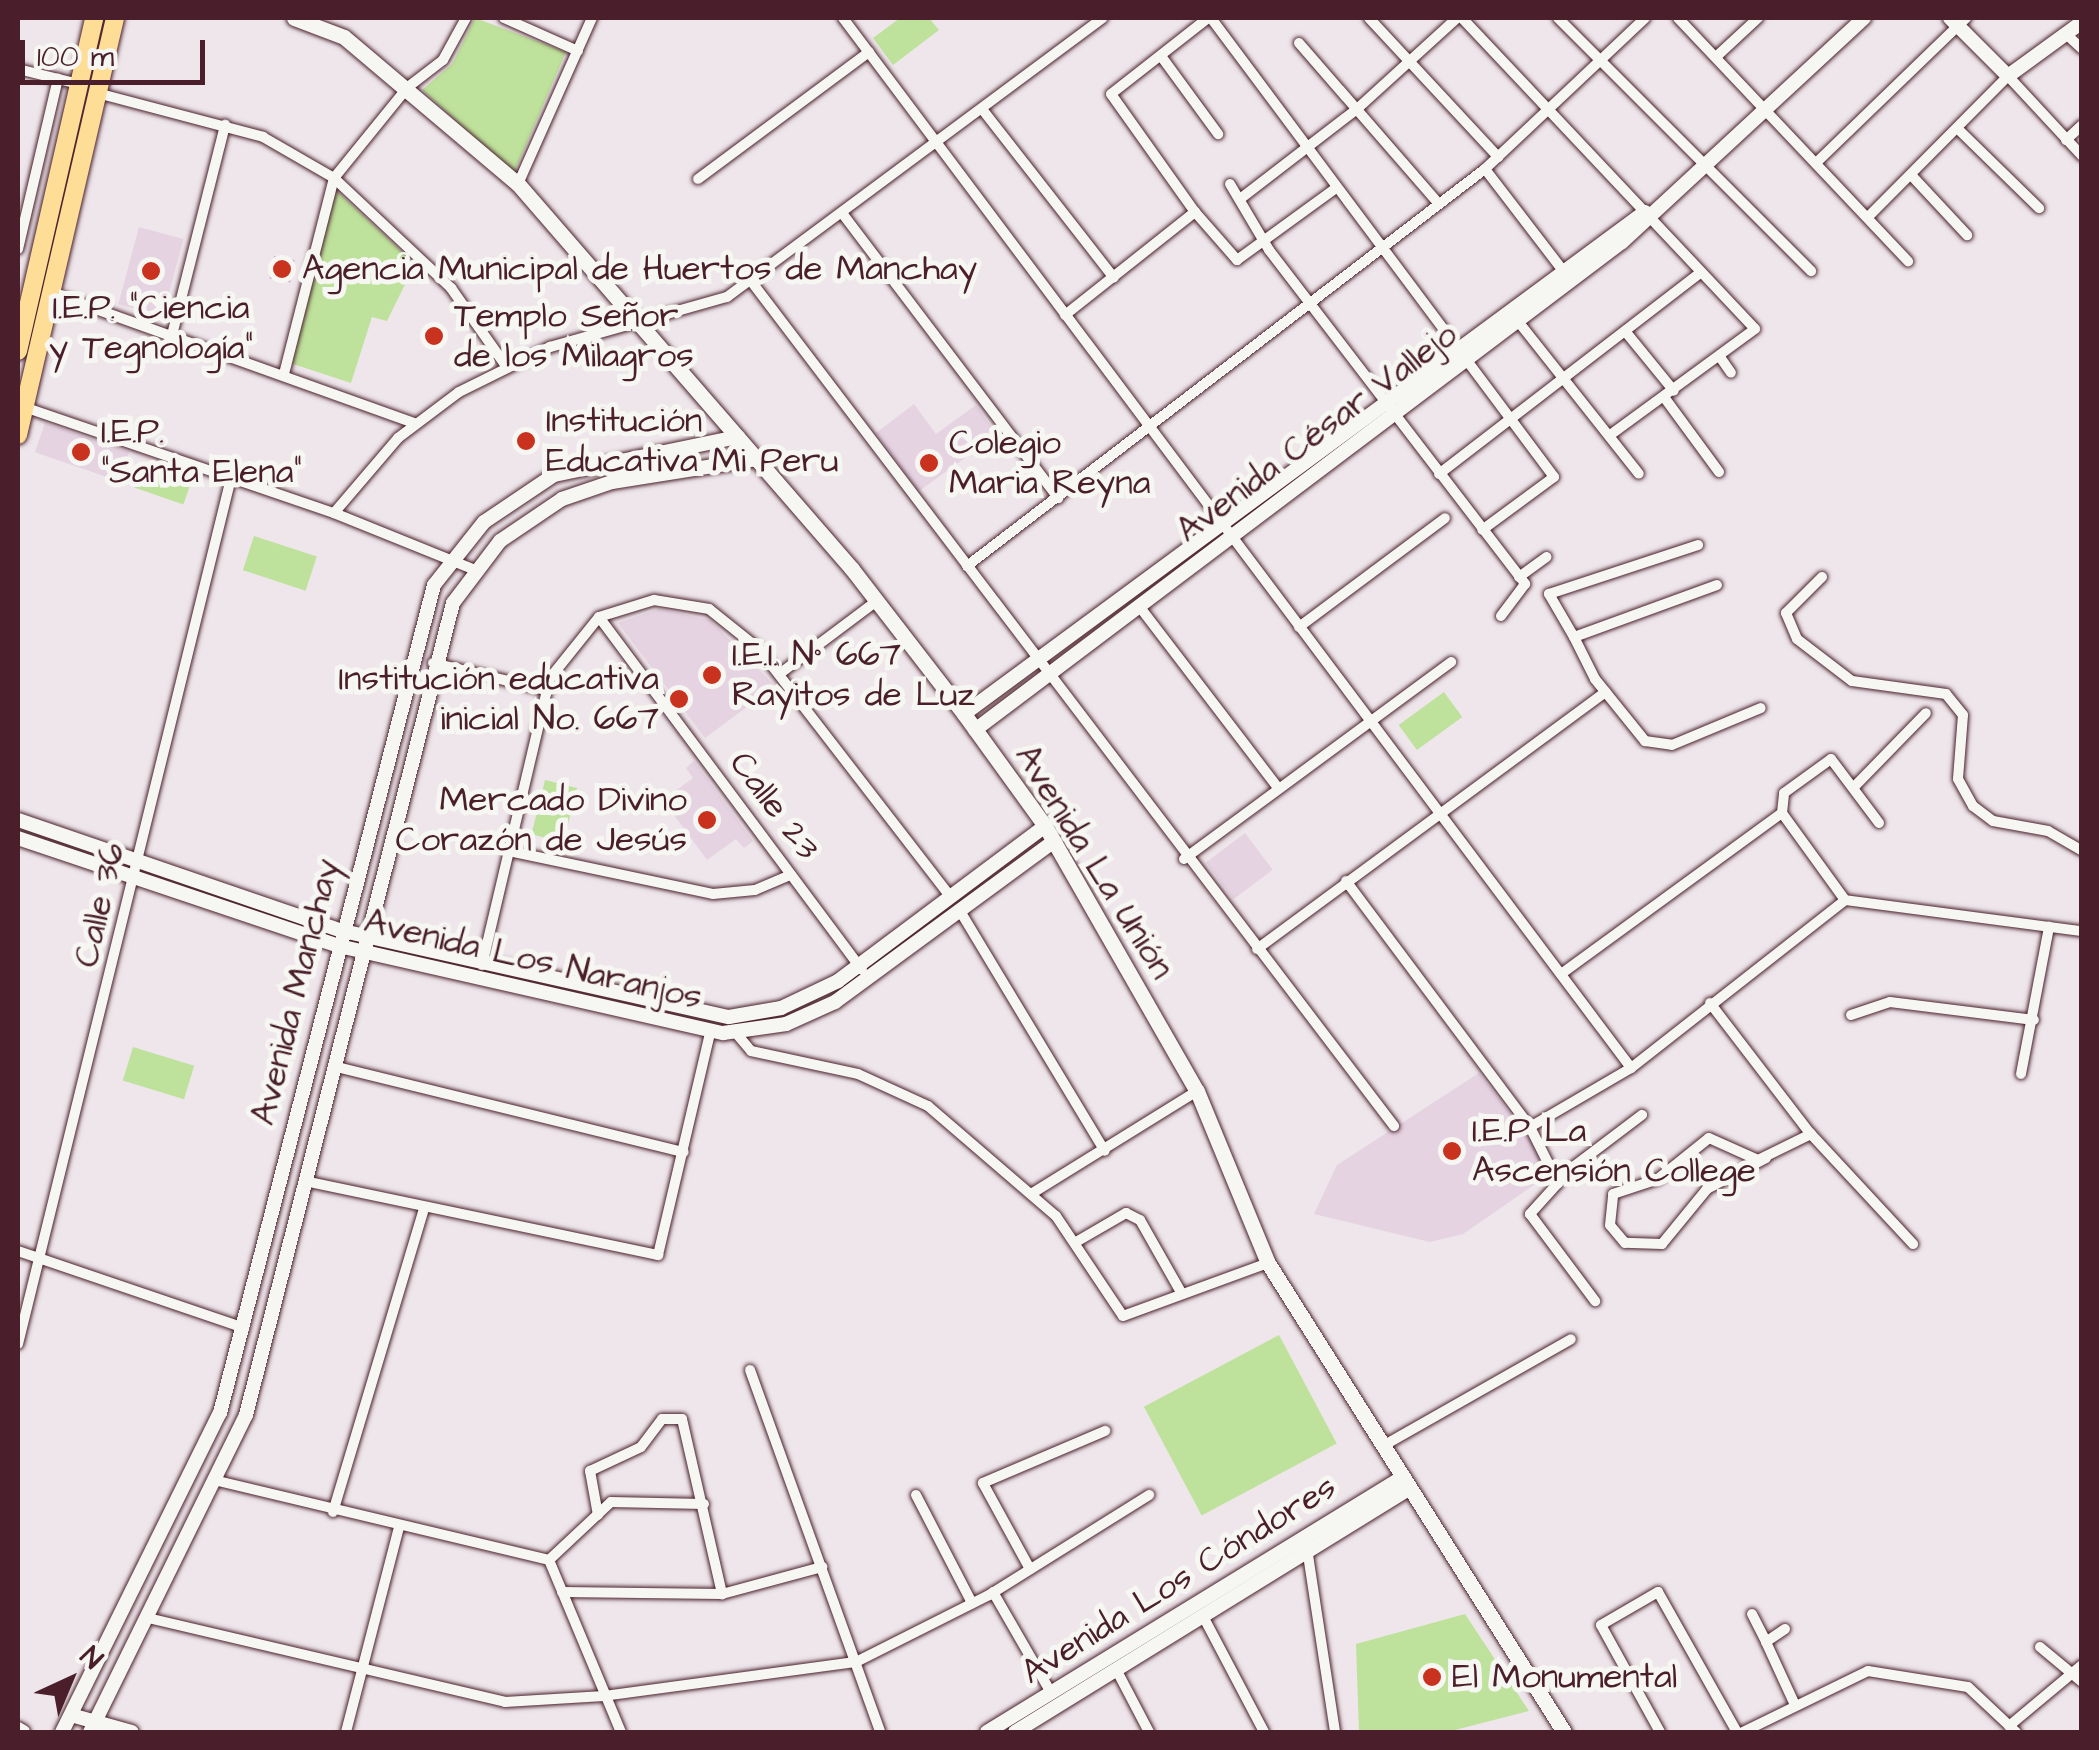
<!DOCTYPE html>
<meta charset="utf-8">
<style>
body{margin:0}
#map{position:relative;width:2099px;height:1750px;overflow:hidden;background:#eee6eb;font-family:"Architects Daughter",sans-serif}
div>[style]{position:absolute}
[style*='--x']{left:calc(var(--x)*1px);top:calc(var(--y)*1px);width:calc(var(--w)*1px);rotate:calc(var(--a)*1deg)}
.built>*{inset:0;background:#e5d3e2;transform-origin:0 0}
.green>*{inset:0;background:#bee29b;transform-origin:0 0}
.building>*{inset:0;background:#cfa7cd;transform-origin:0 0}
.roads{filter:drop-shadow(0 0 2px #4a1f2b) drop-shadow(0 0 2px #4a1f2b)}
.minor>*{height:10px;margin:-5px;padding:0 5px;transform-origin:5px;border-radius:5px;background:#f6f6f2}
.tertiary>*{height:14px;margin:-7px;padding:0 7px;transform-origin:7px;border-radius:7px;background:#f6f6f2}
.secondary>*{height:15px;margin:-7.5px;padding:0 7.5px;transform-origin:7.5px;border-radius:7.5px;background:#f6f6f2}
.primary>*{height:18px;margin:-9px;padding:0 9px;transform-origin:9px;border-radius:9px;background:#fedd96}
.dots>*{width:28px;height:28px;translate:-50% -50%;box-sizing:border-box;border:5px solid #f6f6f2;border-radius:50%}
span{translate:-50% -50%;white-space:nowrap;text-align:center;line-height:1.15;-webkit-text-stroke:10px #f6f6f2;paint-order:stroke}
.poi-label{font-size:35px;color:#4a1f2b}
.left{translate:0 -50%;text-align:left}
.right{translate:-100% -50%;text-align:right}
.street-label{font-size:35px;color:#4a1f2b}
.frame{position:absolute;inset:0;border:20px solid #4a1f2b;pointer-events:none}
.north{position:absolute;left:20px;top:1630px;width:100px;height:100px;-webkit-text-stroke:8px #f6f6f2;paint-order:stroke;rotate:44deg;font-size:28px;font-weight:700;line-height:40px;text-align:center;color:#4a1f2b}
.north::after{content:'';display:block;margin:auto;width:35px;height:45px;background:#4a1f2b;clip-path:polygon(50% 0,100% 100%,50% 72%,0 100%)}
.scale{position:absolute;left:20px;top:40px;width:185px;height:45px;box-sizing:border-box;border:5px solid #4a1f2b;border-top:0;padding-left:12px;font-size:30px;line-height:35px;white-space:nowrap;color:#4a1f2b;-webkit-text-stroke:8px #f6f6f2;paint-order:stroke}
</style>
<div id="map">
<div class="built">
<i style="left:139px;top:227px;width:46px;height:80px;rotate:15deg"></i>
<i style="clip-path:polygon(914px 404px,936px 434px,976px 405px,997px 435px,919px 491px,876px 433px)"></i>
<i style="left:45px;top:423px;width:89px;height:31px;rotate:19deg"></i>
<i style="clip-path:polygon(659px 609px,710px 620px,775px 686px,705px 738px,618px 623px)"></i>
<i style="clip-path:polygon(694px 761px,753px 841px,744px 848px,736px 839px,707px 860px,663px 800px,693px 778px,686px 768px)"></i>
<i style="left:1245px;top:833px;width:46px;height:49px;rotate:53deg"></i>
<i style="clip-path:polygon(1479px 1073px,1554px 1171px,1463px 1234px,1430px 1242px,1314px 1214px,1337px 1165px)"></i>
</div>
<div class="green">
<i style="clip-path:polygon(475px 18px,566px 52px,514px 173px,422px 90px,452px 64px)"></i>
<i style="clip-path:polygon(900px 18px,929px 18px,939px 30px,893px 65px,873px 38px)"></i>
<i style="clip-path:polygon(336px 190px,415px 264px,387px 321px,372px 317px,351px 383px,290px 363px)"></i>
<i style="left:143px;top:462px;width:52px;height:27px;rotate:19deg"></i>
<i style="left:254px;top:536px;width:66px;height:36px;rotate:18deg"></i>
<i style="left:1444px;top:692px;width:31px;height:56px;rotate:54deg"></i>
<i style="left:545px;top:780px;width:33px;height:56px;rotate:14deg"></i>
<i style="left:133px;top:1047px;width:64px;height:35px;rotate:17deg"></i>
<i style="left:1279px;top:1335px;width:123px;height:153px;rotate:62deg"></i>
<i style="clip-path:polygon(1465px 1614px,1529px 1711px,1447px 1732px,1359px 1732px,1356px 1644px)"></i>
</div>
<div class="building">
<i style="left:274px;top:256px;width:21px;height:23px;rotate:11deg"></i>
</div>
<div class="roads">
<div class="minor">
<i style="--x:504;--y:18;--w:81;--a:24"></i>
<i style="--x:843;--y:18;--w:1313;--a:53.11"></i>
<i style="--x:1208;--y:18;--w:123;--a:141.9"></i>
<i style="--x:1111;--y:94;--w:145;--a:54.6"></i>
<i style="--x:1195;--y:212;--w:64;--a:48.8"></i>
<i style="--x:1237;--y:260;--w:122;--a:-36"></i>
<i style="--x:1211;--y:18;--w:573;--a:53.23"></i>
<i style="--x:1554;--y:477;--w:89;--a:143.6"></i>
<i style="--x:1369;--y:18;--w:190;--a:47.1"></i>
<i style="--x:1462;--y:18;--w:427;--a:46.7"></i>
<i style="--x:1755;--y:329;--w:180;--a:143.8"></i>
<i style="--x:1558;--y:18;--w:358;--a:45"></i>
<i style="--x:1678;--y:18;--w:335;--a:46.6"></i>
<i style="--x:2065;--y:33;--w:23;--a:43"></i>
<i style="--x:1299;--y:43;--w:213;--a:49"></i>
<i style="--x:1161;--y:56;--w:97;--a:53.8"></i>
<i style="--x:1717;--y:56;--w:56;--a:-42.8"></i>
<i style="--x:18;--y:69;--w:63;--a:13.8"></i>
<i style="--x:97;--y:93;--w:172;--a:14.8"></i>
<i style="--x:263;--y:137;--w:82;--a:30"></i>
<i style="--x:334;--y:178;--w:161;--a:43.2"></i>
<i style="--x:451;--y:288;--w:95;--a:54.8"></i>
<i style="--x:982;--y:109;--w:214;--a:52"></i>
<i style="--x:1959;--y:130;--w:112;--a:44.3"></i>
<i style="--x:2066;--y:140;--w:22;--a:-43"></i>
<i style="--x:1818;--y:161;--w:206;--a:-44"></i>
<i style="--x:1485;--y:169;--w:130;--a:52.5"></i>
<i style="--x:1912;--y:176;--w:81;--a:47"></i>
<i style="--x:698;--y:179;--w:213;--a:-36.6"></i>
<i style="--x:518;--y:184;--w:182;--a:-66"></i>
<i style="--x:1230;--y:184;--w:77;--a:59.4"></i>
<i style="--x:1269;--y:250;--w:421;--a:52.5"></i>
<i style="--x:1525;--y:584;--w:40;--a:127"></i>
<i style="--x:1240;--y:199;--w:148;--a:-37.6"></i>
<i style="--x:1357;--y:109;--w:135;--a:-42.3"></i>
<i style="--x:842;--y:213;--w:358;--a:52.8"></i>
<i style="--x:1868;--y:217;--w:199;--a:-45.2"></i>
<i style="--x:2008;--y:76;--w:109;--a:47.2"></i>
<i style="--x:18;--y:249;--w:175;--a:-76.8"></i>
<i style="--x:751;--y:281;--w:1062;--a:52.73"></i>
<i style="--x:51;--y:293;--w:387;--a:19.7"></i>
<i style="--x:1065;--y:315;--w:166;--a:-38.4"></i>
<i style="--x:1517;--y:320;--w:196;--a:51.6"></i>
<i style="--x:1625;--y:331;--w:77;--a:50.8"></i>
<i style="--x:172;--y:335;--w:217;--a:-75.8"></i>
<i style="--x:1720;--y:357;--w:19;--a:55"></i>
<i style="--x:284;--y:374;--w:202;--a:-75.7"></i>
<i style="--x:334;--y:178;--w:117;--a:-50.9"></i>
<i style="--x:408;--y:87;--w:44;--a:-37.6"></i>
<i style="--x:443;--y:60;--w:48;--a:-61.3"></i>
<i style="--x:1664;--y:397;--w:93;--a:53.7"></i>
<i style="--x:24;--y:407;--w:328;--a:18.9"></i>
<i style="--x:334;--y:513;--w:152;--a:22"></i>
<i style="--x:1439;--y:474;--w:329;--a:-37.6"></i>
<i style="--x:334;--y:513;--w:99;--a:-49.5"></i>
<i style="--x:398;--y:438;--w:76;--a:-37"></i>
<i style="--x:459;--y:392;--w:102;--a:-26.3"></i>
<i style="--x:550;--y:347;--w:184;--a:-15.8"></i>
<i style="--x:727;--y:297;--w:468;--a:-36.6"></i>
<i style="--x:967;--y:566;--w:653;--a:-37.47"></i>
<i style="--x:1485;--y:169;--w:220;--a:-43.3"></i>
<i style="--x:1519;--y:577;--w:34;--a:-36"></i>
<i style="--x:1822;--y:577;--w:51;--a:135"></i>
<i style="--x:1786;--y:613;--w:28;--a:67"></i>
<i style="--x:1797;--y:639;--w:69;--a:37.4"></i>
<i style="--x:1852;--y:681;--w:95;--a:7.9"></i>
<i style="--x:1946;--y:694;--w:27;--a:51"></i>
<i style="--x:1963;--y:715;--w:64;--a:94.5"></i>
<i style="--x:1958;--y:779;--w:31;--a:61"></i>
<i style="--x:1973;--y:806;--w:25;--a:37"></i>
<i style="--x:1993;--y:821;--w:56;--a:10.3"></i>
<i style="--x:2048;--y:831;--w:39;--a:30"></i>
<i style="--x:1717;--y:585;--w:152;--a:160"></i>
<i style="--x:1574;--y:637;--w:47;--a:63.4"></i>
<i style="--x:1595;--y:679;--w:80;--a:51.1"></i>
<i style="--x:1645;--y:741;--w:27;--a:8"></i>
<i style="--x:1672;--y:745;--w:96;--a:-22.6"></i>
<i style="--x:1139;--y:606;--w:230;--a:52.6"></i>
<i style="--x:599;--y:617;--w:440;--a:53.3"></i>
<i style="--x:1299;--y:627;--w:182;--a:-36.7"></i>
<i style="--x:1574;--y:637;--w:50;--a:-120.2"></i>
<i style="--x:1549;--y:594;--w:157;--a:-18.2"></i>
<i style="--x:433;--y:663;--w:116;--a:13.4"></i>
<i style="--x:782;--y:672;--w:120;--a:-36.9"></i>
<i style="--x:1854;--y:787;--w:103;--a:-45.8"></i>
<i style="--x:509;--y:851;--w:208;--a:11.9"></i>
<i style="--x:713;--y:894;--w:42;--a:-5.4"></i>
<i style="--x:755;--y:890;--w:39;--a:-23"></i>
<i style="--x:1184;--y:859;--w:332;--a:-36.4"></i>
<i style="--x:1346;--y:881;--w:307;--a:53.2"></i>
<i style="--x:1530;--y:1127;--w:63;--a:63.4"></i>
<i style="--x:1558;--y:1183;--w:42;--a:132.1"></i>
<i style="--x:1530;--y:1214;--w:109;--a:53.2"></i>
<i style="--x:1845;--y:900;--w:107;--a:-125.9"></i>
<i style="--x:1782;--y:813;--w:20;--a:-84"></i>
<i style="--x:1784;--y:793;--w:58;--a:-35.9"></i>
<i style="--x:1831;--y:759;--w:80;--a:53.1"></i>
<i style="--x:960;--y:911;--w:280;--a:58.9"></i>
<i style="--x:1257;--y:949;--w:433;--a:-36.4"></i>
<i style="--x:482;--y:965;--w:295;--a:-76.7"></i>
<i style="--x:550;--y:678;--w:78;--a:-51.2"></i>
<i style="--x:599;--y:617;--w:58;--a:-17.2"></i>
<i style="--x:654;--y:600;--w:56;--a:9.3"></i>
<i style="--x:709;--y:609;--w:64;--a:38.7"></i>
<i style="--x:759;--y:649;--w:314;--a:52.3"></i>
<i style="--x:1561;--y:974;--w:273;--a:-36.1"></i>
<i style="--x:1710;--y:1003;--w:163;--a:52.5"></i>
<i style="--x:1809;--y:1132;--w:153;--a:47.1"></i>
<i style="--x:1851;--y:1015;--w:41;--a:-18.4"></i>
<i style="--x:1890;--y:1002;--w:145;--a:7.1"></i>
<i style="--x:736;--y:1033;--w:23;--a:50"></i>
<i style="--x:751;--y:1051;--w:109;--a:12.1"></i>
<i style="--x:858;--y:1074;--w:77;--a:24.6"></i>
<i style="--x:928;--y:1106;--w:169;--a:40.7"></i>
<i style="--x:1056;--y:1216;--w:120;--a:56.2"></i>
<i style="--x:1123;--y:1316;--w:154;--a:-20.1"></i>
<i style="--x:333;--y:1066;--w:361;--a:13.8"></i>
<i style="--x:2021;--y:1074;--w:150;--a:-79.2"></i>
<i style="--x:1530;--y:1127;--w:117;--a:-30.3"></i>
<i style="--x:1631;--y:1068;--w:272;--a:-38.1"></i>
<i style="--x:1845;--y:900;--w:239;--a:7.5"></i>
<i style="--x:1766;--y:1158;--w:67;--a:152.3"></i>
<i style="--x:1707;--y:1189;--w:71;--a:129.3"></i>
<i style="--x:1662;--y:1244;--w:37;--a:-178"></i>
<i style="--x:1625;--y:1243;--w:23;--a:-130"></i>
<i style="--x:1610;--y:1225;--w:31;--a:-84"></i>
<i style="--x:1613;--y:1194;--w:47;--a:-18.4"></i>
<i style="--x:1658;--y:1179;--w:65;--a:-38.8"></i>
<i style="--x:1709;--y:1138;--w:54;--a:24.2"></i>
<i style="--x:1758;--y:1160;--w:59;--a:-26.1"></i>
<i style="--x:1556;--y:1180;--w:108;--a:-37.1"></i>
<i style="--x:304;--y:1181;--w:362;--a:11.8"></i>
<i style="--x:658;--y:1255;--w:228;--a:-76.8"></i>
<i style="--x:1031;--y:1194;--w:195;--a:-31.8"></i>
<i style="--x:1076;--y:1242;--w:58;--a:-30.1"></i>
<i style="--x:1126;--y:1213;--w:16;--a:27"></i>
<i style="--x:1140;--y:1220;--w:85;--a:60.4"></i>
<i style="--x:18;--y:1251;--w:239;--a:18.8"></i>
<i style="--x:18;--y:1344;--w:892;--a:-76.18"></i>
<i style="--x:750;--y:1370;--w:385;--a:70.2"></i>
<i style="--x:1383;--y:1446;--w:216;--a:-29.6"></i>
<i style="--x:218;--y:1481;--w:340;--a:13.4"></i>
<i style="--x:549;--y:1560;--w:85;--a:-43.1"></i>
<i style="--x:611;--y:1502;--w:93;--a:1.2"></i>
<i style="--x:916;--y:1495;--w:122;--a:62.6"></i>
<i style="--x:333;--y:1512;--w:316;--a:-73.3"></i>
<i style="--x:598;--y:1515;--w:45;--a:-100.3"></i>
<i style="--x:590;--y:1471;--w:56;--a:-25.2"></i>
<i style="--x:641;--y:1447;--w:35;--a:-53"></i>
<i style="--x:662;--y:1419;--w:20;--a:0"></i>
<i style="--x:682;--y:1419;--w:180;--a:77.1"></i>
<i style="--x:1308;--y:1555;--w:179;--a:81.3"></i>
<i style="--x:549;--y:1560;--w:186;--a:67.3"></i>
<i style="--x:1030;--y:1569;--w:98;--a:-118.7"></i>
<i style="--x:983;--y:1483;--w:133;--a:-23.1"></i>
<i style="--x:562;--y:1592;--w:160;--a:0.7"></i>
<i style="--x:722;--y:1594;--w:104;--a:-15.1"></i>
<i style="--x:993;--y:1592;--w:118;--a:60"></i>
<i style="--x:1752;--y:1614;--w:31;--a:63"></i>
<i style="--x:148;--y:1618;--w:367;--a:13.2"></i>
<i style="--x:505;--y:1702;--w:99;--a:-3.5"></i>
<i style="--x:604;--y:1696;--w:254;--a:-7.7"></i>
<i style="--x:856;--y:1662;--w:149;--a:-26.7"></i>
<i style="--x:989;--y:1595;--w:189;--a:-32"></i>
<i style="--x:1204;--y:1618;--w:129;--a:62.2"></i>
<i style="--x:1785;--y:1629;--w:23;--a:146"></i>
<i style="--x:1766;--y:1642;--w:69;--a:65.3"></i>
<i style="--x:2040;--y:1647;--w:55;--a:39.8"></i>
<i style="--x:1117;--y:1671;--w:69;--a:62.3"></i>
<i style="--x:2009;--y:1726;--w:95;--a:-39.9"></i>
<i style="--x:346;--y:1732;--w:212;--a:-75.5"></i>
<i style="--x:1660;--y:1732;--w:122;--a:-118.9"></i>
<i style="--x:1601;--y:1625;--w:66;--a:-30.1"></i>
<i style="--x:1658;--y:1592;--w:161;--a:60.6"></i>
<i style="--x:1743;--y:1732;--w:139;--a:-26"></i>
<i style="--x:1868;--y:1671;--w:101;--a:9.1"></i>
<i style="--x:1968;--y:1687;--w:66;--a:43.2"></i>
</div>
<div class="tertiary">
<i style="--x:1950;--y:18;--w:82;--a:45"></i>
<i style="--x:2008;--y:76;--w:92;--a:-36.1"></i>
<i style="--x:964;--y:714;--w:846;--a:-36.4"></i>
<i style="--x:975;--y:730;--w:810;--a:-37.03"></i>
<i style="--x:1622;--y:242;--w:330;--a:-42.8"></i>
<i style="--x:18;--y:820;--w:343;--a:18.9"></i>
<i style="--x:343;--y:931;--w:395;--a:12.6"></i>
<i style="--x:729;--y:1017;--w:53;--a:-9.8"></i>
<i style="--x:781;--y:1008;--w:63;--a:-25.3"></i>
<i style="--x:838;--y:981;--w:259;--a:-36.8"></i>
<i style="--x:18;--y:838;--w:339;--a:18.6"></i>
<i style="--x:339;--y:946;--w:394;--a:12.8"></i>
<i style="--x:723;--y:1033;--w:64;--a:-8.1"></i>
<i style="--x:786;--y:1024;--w:54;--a:-24.2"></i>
<i style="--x:835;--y:1002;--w:272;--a:-36.3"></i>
<i style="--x:71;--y:1715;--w:63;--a:15.6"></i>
<i style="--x:18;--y:1729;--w:6;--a:31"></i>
<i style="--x:62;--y:1732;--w:356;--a:-63.7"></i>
<i style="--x:220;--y:1413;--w:855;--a:-75.51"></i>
<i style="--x:434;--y:585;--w:80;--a:-51.6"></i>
<i style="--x:484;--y:522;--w:84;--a:-33.9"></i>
<i style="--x:554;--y:475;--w:188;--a:-11.7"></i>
<i style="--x:90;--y:1732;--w:353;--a:-63.8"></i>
<i style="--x:246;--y:1415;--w:838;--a:-75.7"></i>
<i style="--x:453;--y:603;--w:78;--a:-52.8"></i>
<i style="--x:500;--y:541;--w:75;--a:-34.1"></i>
<i style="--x:562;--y:499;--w:53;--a:-18.8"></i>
<i style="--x:612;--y:482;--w:148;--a:-9"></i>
<i style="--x:987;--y:1732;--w:487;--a:-31.5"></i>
<i style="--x:1015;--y:1732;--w:462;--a:-31.7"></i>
</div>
<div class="secondary">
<i style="--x:294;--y:18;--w:53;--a:20.8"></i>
<i style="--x:344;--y:37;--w:228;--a:40.2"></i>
<i style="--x:518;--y:184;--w:510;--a:49.06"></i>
<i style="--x:852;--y:569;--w:183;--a:52.3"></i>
<i style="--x:964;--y:714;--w:138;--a:54.1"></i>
<i style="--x:1045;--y:826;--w:305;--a:60.2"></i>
<i style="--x:1197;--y:1091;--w:186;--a:67.6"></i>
<i style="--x:1268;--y:1263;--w:555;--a:57.74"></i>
</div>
<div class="primary">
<i style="--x:18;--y:351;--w:342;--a:-77.1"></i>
<i style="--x:18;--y:435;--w:428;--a:-76.9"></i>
</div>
</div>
<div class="dots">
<i style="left:282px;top:269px;background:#c8321e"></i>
<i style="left:151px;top:271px;background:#c8321e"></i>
<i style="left:434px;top:336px;background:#c8321e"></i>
<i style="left:526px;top:441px;background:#c8321e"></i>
<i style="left:81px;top:452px;background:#c8321e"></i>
<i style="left:929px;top:463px;background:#c8321e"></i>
<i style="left:712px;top:675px;background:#c8321e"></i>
<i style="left:679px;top:699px;background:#c8321e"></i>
<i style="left:707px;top:820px;background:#c8321e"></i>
<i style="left:1452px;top:1151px;background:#c8321e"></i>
<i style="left:1432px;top:1677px;background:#c8321e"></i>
</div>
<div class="poi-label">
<span class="left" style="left:302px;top:269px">Agencia Municipal de Huertos de Manchay</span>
<span style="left:151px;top:328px">I.E.P. "Ciencia<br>y Tegnología"</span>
<span class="left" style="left:454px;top:336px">Templo Señor<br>de los Milagros</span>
<span class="left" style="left:546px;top:441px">Institución<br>Educativa Mi Peru</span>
<span class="left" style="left:101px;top:452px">I.E.P.<br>"Santa Elena"</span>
<span class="left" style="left:949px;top:463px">Colegio<br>Maria Reyna</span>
<span class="left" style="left:732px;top:675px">I.E.I. N° 667<br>Rayitos de Luz</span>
<span class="right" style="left:659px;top:699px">Institución educativa<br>inicial No. 667</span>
<span class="right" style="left:687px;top:820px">Mercado Divino<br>Corazón de Jesús</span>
<span class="left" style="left:1472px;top:1151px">I.E.P La<br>Ascensión College</span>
<span class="left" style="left:1452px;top:1677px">El Monumental</span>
</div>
<div class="street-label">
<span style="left:1317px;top:433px;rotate:-37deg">Avenida César Vallejo</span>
<span style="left:774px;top:806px;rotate:53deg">Calle 23</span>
<span style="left:1094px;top:862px;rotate:58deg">Avenida La Unión</span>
<span style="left:100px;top:905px;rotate:-77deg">Calle 36</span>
<span style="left:533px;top:960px;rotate:13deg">Avenida Los Naranjos</span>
<span style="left:296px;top:992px;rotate:-76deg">Avenida Manchay</span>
<span style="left:1179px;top:1580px;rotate:-32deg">Avenida Los Cóndores</span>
</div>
<div class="frame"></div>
<div class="north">N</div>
<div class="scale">100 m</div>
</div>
